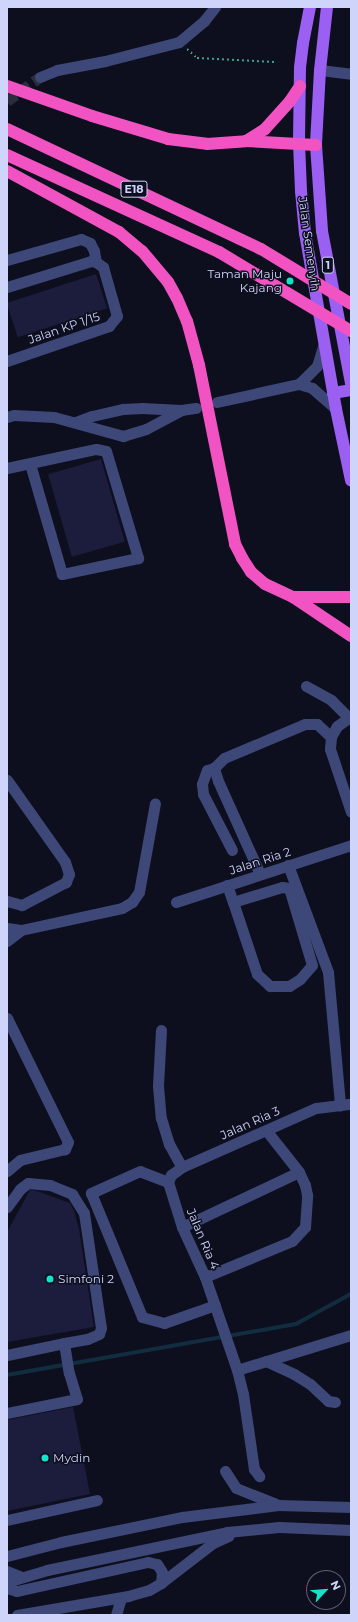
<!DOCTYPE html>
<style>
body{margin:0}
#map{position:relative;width:358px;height:1622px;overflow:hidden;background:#0e0f1e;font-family:Montserrat,sans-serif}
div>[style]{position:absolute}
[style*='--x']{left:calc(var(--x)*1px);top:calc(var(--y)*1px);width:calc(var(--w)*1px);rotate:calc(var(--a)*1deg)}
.stream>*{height:3.5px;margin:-1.75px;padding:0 1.75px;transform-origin:1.75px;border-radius:1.75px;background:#112d3f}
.building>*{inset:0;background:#1c1c3d;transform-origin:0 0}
.minor-tunnel>*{height:11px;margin-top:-5.5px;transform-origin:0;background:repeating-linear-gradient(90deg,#2b2d3f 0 11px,transparent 0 16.5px)}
.path>*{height:2px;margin-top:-1px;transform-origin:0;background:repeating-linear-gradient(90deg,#37a787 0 2px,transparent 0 5px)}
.minor>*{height:11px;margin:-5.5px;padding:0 5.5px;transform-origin:5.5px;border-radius:5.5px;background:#3d4879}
.major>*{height:12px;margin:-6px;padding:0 6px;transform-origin:6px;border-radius:6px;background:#9b5ff2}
.highway>*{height:12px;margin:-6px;padding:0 6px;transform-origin:6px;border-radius:6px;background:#f154c2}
.highway-bridge>*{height:12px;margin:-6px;padding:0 6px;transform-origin:6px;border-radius:6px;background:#f154c2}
.dots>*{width:11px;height:11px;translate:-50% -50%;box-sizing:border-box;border:2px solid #0e0f1e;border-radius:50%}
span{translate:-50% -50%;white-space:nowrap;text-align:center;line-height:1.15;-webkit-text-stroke:3px #0e0f1e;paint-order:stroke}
.shield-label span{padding:1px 3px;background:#0e0f1e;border:1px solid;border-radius:3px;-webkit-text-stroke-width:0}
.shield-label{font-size:11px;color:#cfd4fb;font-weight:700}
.street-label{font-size:12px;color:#cfd4fb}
.poi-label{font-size:12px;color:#cfd4fb}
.right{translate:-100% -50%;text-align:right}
.left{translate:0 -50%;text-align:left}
.frame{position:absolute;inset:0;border:8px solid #cfd4fb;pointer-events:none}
.north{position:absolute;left:306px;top:1570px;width:40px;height:40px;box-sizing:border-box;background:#0e0f1e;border:1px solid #5b5e76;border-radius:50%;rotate:64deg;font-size:11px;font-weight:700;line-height:16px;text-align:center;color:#cfd4fb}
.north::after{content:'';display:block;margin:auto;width:14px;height:18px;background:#13e3ca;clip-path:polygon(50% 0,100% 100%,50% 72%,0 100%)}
</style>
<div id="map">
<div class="stream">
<i style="--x:7;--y:1375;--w:293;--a:-10"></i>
<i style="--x:296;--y:1324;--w:63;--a:-28.6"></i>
</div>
<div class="building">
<i style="left:96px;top:274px;width:36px;height:94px;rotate:72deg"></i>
<i style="left:101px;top:459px;width:86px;height:55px;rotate:74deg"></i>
<i style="clip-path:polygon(30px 1190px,37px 1191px,70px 1203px,74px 1211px,79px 1229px,94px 1327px,7px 1342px,7px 1232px)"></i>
<i style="clip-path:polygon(73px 1407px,90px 1494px,7px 1511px,7px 1420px)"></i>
</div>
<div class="minor-tunnel">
<i style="--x:7;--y:101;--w:41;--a:-36"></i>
</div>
<div class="path">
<i style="--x:187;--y:49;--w:13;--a:42"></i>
<i style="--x:197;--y:58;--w:78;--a:2.9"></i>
</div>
<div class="minor">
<i style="--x:320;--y:70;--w:31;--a:7"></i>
<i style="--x:40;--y:77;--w:18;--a:-22"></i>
<i style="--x:57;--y:70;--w:49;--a:-10.6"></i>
<i style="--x:105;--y:61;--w:76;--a:-14.4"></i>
<i style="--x:179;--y:42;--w:33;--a:-40"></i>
<i style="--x:204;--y:21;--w:18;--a:-52"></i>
<i style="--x:7;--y:260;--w:77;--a:-15.8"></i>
<i style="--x:81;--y:239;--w:10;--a:24"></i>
<i style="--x:90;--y:243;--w:9;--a:63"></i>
<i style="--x:94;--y:251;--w:11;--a:80"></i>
<i style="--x:7;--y:287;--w:88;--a:-17.2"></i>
<i style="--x:91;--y:261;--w:5;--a:11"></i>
<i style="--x:96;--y:262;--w:9;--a:36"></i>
<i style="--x:103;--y:267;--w:51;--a:74.1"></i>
<i style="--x:117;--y:316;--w:13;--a:129"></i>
<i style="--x:109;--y:326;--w:108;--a:161.1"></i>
<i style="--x:299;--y:384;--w:25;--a:-45"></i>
<i style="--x:317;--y:366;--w:24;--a:-73"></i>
<i style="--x:217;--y:402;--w:84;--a:-12.4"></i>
<i style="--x:299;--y:384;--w:14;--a:17"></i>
<i style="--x:312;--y:388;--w:32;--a:41"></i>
<i style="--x:7;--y:417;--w:7;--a:-16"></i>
<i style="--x:14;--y:415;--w:40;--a:2.9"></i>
<i style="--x:54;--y:417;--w:72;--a:15.4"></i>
<i style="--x:123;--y:436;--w:24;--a:-17"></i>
<i style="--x:146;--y:429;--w:40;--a:-28"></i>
<i style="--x:76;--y:422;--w:17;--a:-21"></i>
<i style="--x:92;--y:416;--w:32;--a:-13"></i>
<i style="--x:123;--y:409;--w:19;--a:-3"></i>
<i style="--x:142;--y:408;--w:39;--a:3"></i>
<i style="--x:181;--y:410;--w:15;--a:-8"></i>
<i style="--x:7;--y:468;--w:91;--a:-12.1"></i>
<i style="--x:96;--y:449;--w:10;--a:11"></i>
<i style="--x:106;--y:451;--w:112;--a:73.3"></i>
<i style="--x:138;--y:558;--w:78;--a:168.1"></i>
<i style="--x:62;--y:574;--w:115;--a:-106.2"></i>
<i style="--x:306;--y:686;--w:29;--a:29"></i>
<i style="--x:331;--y:700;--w:24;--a:45"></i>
<i style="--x:351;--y:716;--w:17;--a:144"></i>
<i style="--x:337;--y:726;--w:13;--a:119"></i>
<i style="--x:331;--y:737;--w:12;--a:95"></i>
<i style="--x:330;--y:749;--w:66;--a:71.6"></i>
<i style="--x:214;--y:768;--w:7;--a:164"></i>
<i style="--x:207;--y:770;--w:15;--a:110"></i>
<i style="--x:202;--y:784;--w:10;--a:84"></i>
<i style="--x:203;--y:794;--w:63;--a:62.6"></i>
<i style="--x:7;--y:780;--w:100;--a:54.7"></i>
<i style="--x:65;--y:862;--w:13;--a:72"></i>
<i style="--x:69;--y:874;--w:9;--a:111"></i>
<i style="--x:66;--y:882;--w:50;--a:152.4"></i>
<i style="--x:22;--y:905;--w:16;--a:-165"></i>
<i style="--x:288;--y:865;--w:114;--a:69.5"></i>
<i style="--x:328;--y:972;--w:134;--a:84.8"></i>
<i style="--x:260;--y:874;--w:102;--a:-114.3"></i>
<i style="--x:218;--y:781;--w:14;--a:-107"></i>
<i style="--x:214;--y:768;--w:14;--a:-45"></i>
<i style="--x:224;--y:758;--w:88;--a:-22.8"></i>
<i style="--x:305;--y:724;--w:12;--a:0"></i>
<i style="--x:317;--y:724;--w:19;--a:43"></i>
<i style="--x:227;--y:885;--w:18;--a:71"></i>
<i style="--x:233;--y:902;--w:76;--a:71.6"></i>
<i style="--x:257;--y:974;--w:18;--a:43"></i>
<i style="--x:270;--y:986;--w:19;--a:0"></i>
<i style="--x:289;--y:986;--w:13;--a:-32"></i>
<i style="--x:300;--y:979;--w:18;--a:-49"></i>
<i style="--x:312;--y:965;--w:80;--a:-106.6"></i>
<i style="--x:289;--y:888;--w:7;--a:-172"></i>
<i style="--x:282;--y:887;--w:51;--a:163"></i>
<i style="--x:176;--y:902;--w:184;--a:-18"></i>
<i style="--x:7;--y:928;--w:14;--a:8"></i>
<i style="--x:21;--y:930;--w:103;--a:-12.3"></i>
<i style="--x:122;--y:908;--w:12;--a:-31"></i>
<i style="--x:132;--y:902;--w:12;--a:-55"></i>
<i style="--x:139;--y:892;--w:90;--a:-79.8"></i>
<i style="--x:7;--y:941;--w:18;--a:-38"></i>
<i style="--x:7;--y:1018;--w:138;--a:63.8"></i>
<i style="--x:68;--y:1142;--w:8;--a:113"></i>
<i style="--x:65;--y:1149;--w:46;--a:166.3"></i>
<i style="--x:20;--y:1160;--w:17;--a:140"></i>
<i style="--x:161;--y:1030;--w:56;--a:93.1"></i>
<i style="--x:158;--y:1086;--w:32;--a:85"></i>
<i style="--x:161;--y:1118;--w:27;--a:73"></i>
<i style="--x:169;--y:1144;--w:26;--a:61"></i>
<i style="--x:168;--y:1182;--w:47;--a:72.7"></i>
<i style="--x:182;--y:1227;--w:55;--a:65.3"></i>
<i style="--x:205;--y:1277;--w:98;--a:71"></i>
<i style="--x:237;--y:1370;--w:25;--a:76"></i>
<i style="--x:243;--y:1394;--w:76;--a:81.7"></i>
<i style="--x:254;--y:1469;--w:9;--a:54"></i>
<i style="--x:168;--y:1182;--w:30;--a:-159"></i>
<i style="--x:140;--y:1171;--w:54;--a:155.8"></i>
<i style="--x:91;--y:1193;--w:134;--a:67.6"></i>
<i style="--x:142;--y:1317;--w:23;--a:15"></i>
<i style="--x:164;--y:1323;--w:54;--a:-19.4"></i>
<i style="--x:168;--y:1182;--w:8;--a:-67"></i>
<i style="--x:171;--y:1175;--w:14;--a:-36"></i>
<i style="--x:182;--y:1167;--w:146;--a:-23.8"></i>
<i style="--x:316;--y:1108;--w:35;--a:-7"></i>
<i style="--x:7;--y:1207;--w:22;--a:-54"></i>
<i style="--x:20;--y:1189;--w:10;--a:-37"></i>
<i style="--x:28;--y:1183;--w:22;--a:5"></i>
<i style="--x:50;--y:1185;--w:24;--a:22"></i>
<i style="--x:72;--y:1194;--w:22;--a:58"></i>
<i style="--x:84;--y:1213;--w:116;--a:81.6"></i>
<i style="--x:101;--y:1328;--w:6;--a:108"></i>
<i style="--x:99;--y:1334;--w:13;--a:157"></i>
<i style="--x:87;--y:1339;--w:23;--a:170"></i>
<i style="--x:182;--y:1227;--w:129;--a:-25.2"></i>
<i style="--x:205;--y:1277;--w:94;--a:-22.5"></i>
<i style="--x:292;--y:1241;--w:19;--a:-47"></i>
<i style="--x:305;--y:1227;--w:32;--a:-86"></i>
<i style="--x:307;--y:1195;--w:10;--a:-101"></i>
<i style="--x:305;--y:1185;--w:14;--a:-115"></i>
<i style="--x:299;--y:1172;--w:53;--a:-128.2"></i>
<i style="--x:7;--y:1355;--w:58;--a:-11.9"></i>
<i style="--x:64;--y:1343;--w:30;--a:81"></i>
<i style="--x:69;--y:1373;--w:27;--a:73"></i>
<i style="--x:77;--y:1399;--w:71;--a:168.7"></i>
<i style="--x:266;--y:1361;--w:31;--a:25"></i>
<i style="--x:294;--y:1374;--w:19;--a:32"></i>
<i style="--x:310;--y:1384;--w:25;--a:43"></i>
<i style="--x:328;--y:1401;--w:7;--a:8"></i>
<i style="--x:237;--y:1370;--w:119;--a:-17.1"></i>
<i style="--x:225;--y:1471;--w:20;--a:57"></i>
<i style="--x:236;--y:1488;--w:43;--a:21.8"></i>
<i style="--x:7;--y:1520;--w:92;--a:-12.5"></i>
<i style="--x:7;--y:1556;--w:56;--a:-14.5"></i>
<i style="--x:61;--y:1542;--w:124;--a:-11.7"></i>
<i style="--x:182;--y:1517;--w:97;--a:-7.1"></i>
<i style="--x:278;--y:1505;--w:73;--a:1.6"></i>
<i style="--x:7;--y:1571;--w:16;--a:22"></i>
<i style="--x:7;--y:1582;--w:42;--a:-16.7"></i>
<i style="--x:47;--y:1570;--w:184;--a:-11.9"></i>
<i style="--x:227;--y:1532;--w:52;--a:-5.5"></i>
<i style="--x:279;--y:1527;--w:72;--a:2.4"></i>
<i style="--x:7;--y:1588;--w:10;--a:17"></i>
<i style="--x:17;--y:1591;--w:134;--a:-12.5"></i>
<i style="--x:148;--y:1562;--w:9;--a:13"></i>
<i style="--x:157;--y:1564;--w:9;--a:58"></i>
<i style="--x:162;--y:1572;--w:11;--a:95"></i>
<i style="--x:17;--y:1615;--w:113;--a:-9.7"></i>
<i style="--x:128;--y:1596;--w:22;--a:-16"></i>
<i style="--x:149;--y:1590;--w:14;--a:-30"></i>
<i style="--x:161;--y:1583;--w:66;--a:-37.6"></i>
<i style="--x:213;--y:1543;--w:17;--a:-24"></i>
<i style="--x:116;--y:1615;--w:18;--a:-74"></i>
</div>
<div class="major">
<i style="--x:310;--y:7;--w:37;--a:101"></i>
<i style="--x:303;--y:43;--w:25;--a:97"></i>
<i style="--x:300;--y:68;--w:75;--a:90.8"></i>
<i style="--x:299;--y:143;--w:48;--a:87.6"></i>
<i style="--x:301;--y:191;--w:42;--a:84.6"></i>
<i style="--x:305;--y:233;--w:179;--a:80"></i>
<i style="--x:336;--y:409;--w:73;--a:78.1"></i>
<i style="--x:327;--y:7;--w:63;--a:96.3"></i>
<i style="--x:320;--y:70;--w:75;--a:93.1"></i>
<i style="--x:316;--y:145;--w:86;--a:86"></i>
<i style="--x:322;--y:231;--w:155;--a:79.2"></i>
<i style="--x:333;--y:393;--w:18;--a:-9"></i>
</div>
<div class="highway">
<i style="--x:7;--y:86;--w:90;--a:19.4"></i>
<i style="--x:92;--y:116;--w:79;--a:16.8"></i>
<i style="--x:168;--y:139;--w:39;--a:7"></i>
<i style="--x:207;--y:144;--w:39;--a:-4"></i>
<i style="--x:246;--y:141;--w:70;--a:3.3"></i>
<i style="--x:7;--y:129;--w:281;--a:25.3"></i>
<i style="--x:246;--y:141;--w:22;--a:-32"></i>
<i style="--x:265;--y:129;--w:38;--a:-48"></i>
<i style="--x:290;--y:101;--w:18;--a:-56"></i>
<i style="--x:7;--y:155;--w:233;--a:24.6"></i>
<i style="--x:7;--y:171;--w:128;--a:28.6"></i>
<i style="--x:119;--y:232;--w:30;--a:40"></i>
<i style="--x:142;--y:251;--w:40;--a:50"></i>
<i style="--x:168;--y:282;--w:18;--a:61"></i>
<i style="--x:177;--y:298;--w:25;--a:67"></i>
<i style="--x:187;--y:321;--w:46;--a:74.7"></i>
<i style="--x:199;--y:365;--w:183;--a:78.6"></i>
<i style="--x:235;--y:544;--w:16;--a:63"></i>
<i style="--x:242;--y:558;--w:17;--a:57"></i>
<i style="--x:251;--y:572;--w:18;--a:41"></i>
<i style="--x:265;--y:584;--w:31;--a:25"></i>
<i style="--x:293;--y:597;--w:70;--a:33.9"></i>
<i style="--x:293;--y:597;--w:58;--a:0"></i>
</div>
<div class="highway-bridge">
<i style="--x:261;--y:249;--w:105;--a:31.4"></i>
<i style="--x:219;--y:252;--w:154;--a:30.9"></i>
</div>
<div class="dots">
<i style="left:290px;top:281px;background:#13e3ca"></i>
<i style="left:50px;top:1279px;background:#13e3ca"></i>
<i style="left:45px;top:1458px;background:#13e3ca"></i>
</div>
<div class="shield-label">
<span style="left:134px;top:189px">E18</span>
<span style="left:328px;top:265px">1</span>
</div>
<div class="street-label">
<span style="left:309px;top:244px;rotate:82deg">Jalan Semenyih</span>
<span style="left:64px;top:328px;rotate:-19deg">Jalan KP 1/15</span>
<span style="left:260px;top:861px;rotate:-18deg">Jalan Ria 2</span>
<span style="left:250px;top:1123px;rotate:-24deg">Jalan Ria 3</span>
<span style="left:203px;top:1239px;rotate:67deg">Jalan Ria 4</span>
</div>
<div class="poi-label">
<span class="right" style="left:282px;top:281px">Taman Maju<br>Kajang</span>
<span class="left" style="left:58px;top:1279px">Simfoni 2</span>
<span class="left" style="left:53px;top:1458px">Mydin</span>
</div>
<div class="frame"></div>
<div class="north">N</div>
</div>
